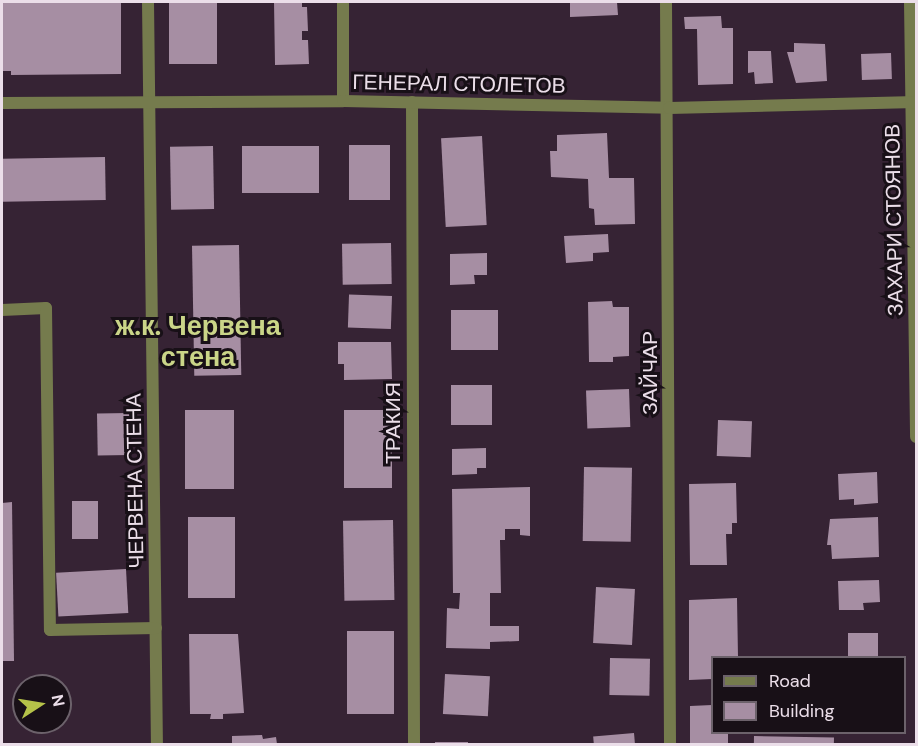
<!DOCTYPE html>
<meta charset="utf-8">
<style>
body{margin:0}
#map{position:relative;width:918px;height:746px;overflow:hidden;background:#362334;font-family:"DM Sans",sans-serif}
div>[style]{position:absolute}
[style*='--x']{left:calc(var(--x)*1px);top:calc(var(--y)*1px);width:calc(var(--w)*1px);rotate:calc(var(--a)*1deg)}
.building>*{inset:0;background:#a68ea3;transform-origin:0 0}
.minor>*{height:12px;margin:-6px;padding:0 6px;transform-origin:6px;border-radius:6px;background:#757b4d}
span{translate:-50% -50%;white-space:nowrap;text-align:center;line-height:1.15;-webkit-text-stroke:6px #181017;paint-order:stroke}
.street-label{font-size:21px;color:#ebdee9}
.district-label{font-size:27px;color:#cad588;font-weight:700}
.frame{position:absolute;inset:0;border:3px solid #ebdee9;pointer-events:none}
.legend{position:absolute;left:711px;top:656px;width:195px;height:78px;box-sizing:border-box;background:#181017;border:2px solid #6c626b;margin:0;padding:8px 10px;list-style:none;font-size:18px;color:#ebdee9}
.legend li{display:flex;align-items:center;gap:12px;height:30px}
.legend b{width:30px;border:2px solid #6c626b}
.north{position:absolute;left:12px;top:674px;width:60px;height:60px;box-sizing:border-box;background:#181017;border:2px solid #6c626b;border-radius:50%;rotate:78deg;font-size:16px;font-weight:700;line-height:24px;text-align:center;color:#ebdee9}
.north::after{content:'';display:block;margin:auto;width:21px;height:27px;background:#b5c249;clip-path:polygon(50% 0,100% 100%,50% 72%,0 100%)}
</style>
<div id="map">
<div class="building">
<i style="clip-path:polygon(2px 2px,121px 2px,121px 74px,11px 75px,11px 71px,2px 71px)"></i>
<i style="left:169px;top:2px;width:48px;height:62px"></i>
<i style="clip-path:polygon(274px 2px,302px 2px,302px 7px,307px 7px,308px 31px,302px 31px,302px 40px,308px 40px,309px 64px,275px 65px)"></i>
<i style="clip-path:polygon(570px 2px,617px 2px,618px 15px,570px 17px)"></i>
<i style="clip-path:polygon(721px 16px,722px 28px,733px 28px,733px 84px,698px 85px,697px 29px,685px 29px,684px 17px)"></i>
<i style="clip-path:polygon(794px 43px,825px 44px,827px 81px,796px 83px,787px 52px,794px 52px)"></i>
<i style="clip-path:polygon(748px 51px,771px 51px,773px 83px,755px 84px,754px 72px,748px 73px)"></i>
<i style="left:891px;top:53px;width:26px;height:30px;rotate:88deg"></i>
<i style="clip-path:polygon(607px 133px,609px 178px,634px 178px,635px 224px,595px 225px,594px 209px,589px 208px,588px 179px,551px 177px,550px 151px,557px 151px,557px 135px)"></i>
<i style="left:482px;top:136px;width:89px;height:41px;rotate:87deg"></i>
<i style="left:349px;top:145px;width:41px;height:55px"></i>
<i style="left:213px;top:146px;width:63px;height:43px;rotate:89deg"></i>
<i style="left:242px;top:146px;width:77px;height:47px"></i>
<i style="left:105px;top:157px;width:43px;height:103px;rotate:89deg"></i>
<i style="clip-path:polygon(608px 234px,609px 252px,593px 253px,593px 261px,566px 263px,564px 236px)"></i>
<i style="left:391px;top:243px;width:41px;height:49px;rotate:89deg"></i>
<i style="left:239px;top:245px;width:130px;height:47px;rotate:89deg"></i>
<i style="clip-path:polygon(487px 253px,487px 275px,474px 275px,475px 284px,450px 285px,450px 254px)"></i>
<i style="left:392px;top:296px;width:33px;height:43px;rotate:92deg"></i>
<i style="clip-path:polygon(612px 301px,613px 307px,629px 307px,629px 356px,613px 357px,613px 362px,589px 362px,588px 302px)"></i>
<i style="left:451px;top:310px;width:47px;height:40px"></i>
<i style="clip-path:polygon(338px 342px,391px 342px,392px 379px,344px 380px,344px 364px,338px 364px)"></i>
<i style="left:492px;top:385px;width:40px;height:41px;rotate:90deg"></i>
<i style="left:629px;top:389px;width:38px;height:43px;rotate:88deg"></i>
<i style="left:185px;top:410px;width:49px;height:79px"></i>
<i style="left:392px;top:410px;width:78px;height:48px;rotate:90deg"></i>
<i style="left:129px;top:413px;width:42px;height:32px;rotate:89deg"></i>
<i style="left:718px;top:420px;width:34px;height:36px;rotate:2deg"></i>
<i style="clip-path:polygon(486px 448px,486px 468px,477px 468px,477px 474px,452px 475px,452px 449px)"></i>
<i style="left:584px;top:467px;width:48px;height:74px;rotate:1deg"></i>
<i style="clip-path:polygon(877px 472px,878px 503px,854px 505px,854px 499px,839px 500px,838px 474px)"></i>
<i style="clip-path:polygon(736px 483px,737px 523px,732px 523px,732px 534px,726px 534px,727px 565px,690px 565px,689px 484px)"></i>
<i style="clip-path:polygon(530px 487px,530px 536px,520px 535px,520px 529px,505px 529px,505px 540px,500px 540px,501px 593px,490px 593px,490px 626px,519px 626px,519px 641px,490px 642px,490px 649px,446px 648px,447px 608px,459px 609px,460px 593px,453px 593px,452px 489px)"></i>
<i style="left:98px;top:501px;width:38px;height:26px;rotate:90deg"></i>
<i style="clip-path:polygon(12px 502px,14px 661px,2px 661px,2px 503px)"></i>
<i style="left:188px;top:517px;width:47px;height:81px"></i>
<i style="clip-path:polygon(878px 517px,879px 557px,832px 559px,831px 545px,827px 545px,830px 519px)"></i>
<i style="left:393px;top:520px;width:80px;height:50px;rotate:89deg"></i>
<i style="left:126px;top:569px;width:44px;height:70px;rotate:87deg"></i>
<i style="clip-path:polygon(879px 580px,880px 602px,863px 603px,864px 610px,839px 610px,838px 581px)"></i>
<i style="left:596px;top:587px;width:39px;height:56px;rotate:3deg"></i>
<i style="clip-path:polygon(737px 598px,738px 657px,712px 657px,712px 679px,689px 680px,689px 600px)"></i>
<i style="left:394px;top:631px;width:83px;height:47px;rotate:90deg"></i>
<i style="left:848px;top:633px;width:30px;height:24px"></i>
<i style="clip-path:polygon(189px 634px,238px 634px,244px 713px,223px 714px,223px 719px,210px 719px,211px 714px,190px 714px)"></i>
<i style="left:610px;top:658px;width:40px;height:37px;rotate:1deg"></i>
<i style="left:445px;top:674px;width:45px;height:40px;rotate:3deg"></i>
<i style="clip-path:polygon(712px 705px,712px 732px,728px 732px,728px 744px,690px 744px,690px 706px)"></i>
<i style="left:634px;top:733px;width:11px;height:41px;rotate:85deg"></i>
<i style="clip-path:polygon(262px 735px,263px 739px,276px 737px,277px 744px,232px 744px,232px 736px)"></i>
<i style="left:754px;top:736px;width:80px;height:8px;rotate:1deg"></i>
<i style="left:435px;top:742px;width:33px;height:2px"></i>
</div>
<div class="minor">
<i style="--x:148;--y:2;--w:742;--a:89.31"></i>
<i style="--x:343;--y:2;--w:99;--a:90"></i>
<i style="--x:666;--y:2;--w:742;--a:89.69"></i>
<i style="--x:910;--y:2;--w:435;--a:89.2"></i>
<i style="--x:412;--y:102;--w:642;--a:89.82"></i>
<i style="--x:2;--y:103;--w:341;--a:-0.3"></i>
<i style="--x:343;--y:101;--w:326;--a:1.2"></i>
<i style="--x:669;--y:108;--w:247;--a:-1.4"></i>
<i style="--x:2;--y:310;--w:44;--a:-2.6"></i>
<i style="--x:46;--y:308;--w:322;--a:89.3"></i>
<i style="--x:50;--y:630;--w:106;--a:-1.1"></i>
</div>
<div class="street-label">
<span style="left:459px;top:84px;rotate:1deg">ГЕНЕРАЛ СТОЛЕТОВ</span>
<span style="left:894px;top:220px;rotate:-91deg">ЗАХАРИ СТОЯНОВ</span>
<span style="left:650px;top:373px;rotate:-90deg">ЗАЙЧАР</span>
<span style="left:393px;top:423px;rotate:-90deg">ТРАКИЯ</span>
<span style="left:135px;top:481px;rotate:-91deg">ЧЕРВЕНА СТЕНА</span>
</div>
<div class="district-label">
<span style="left:198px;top:341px">ж.к. Червена<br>стена</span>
</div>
<div class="frame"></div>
<ul class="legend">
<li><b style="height:8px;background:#757b4d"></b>Road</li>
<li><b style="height:16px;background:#a68ea3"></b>Building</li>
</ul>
<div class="north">N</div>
</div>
